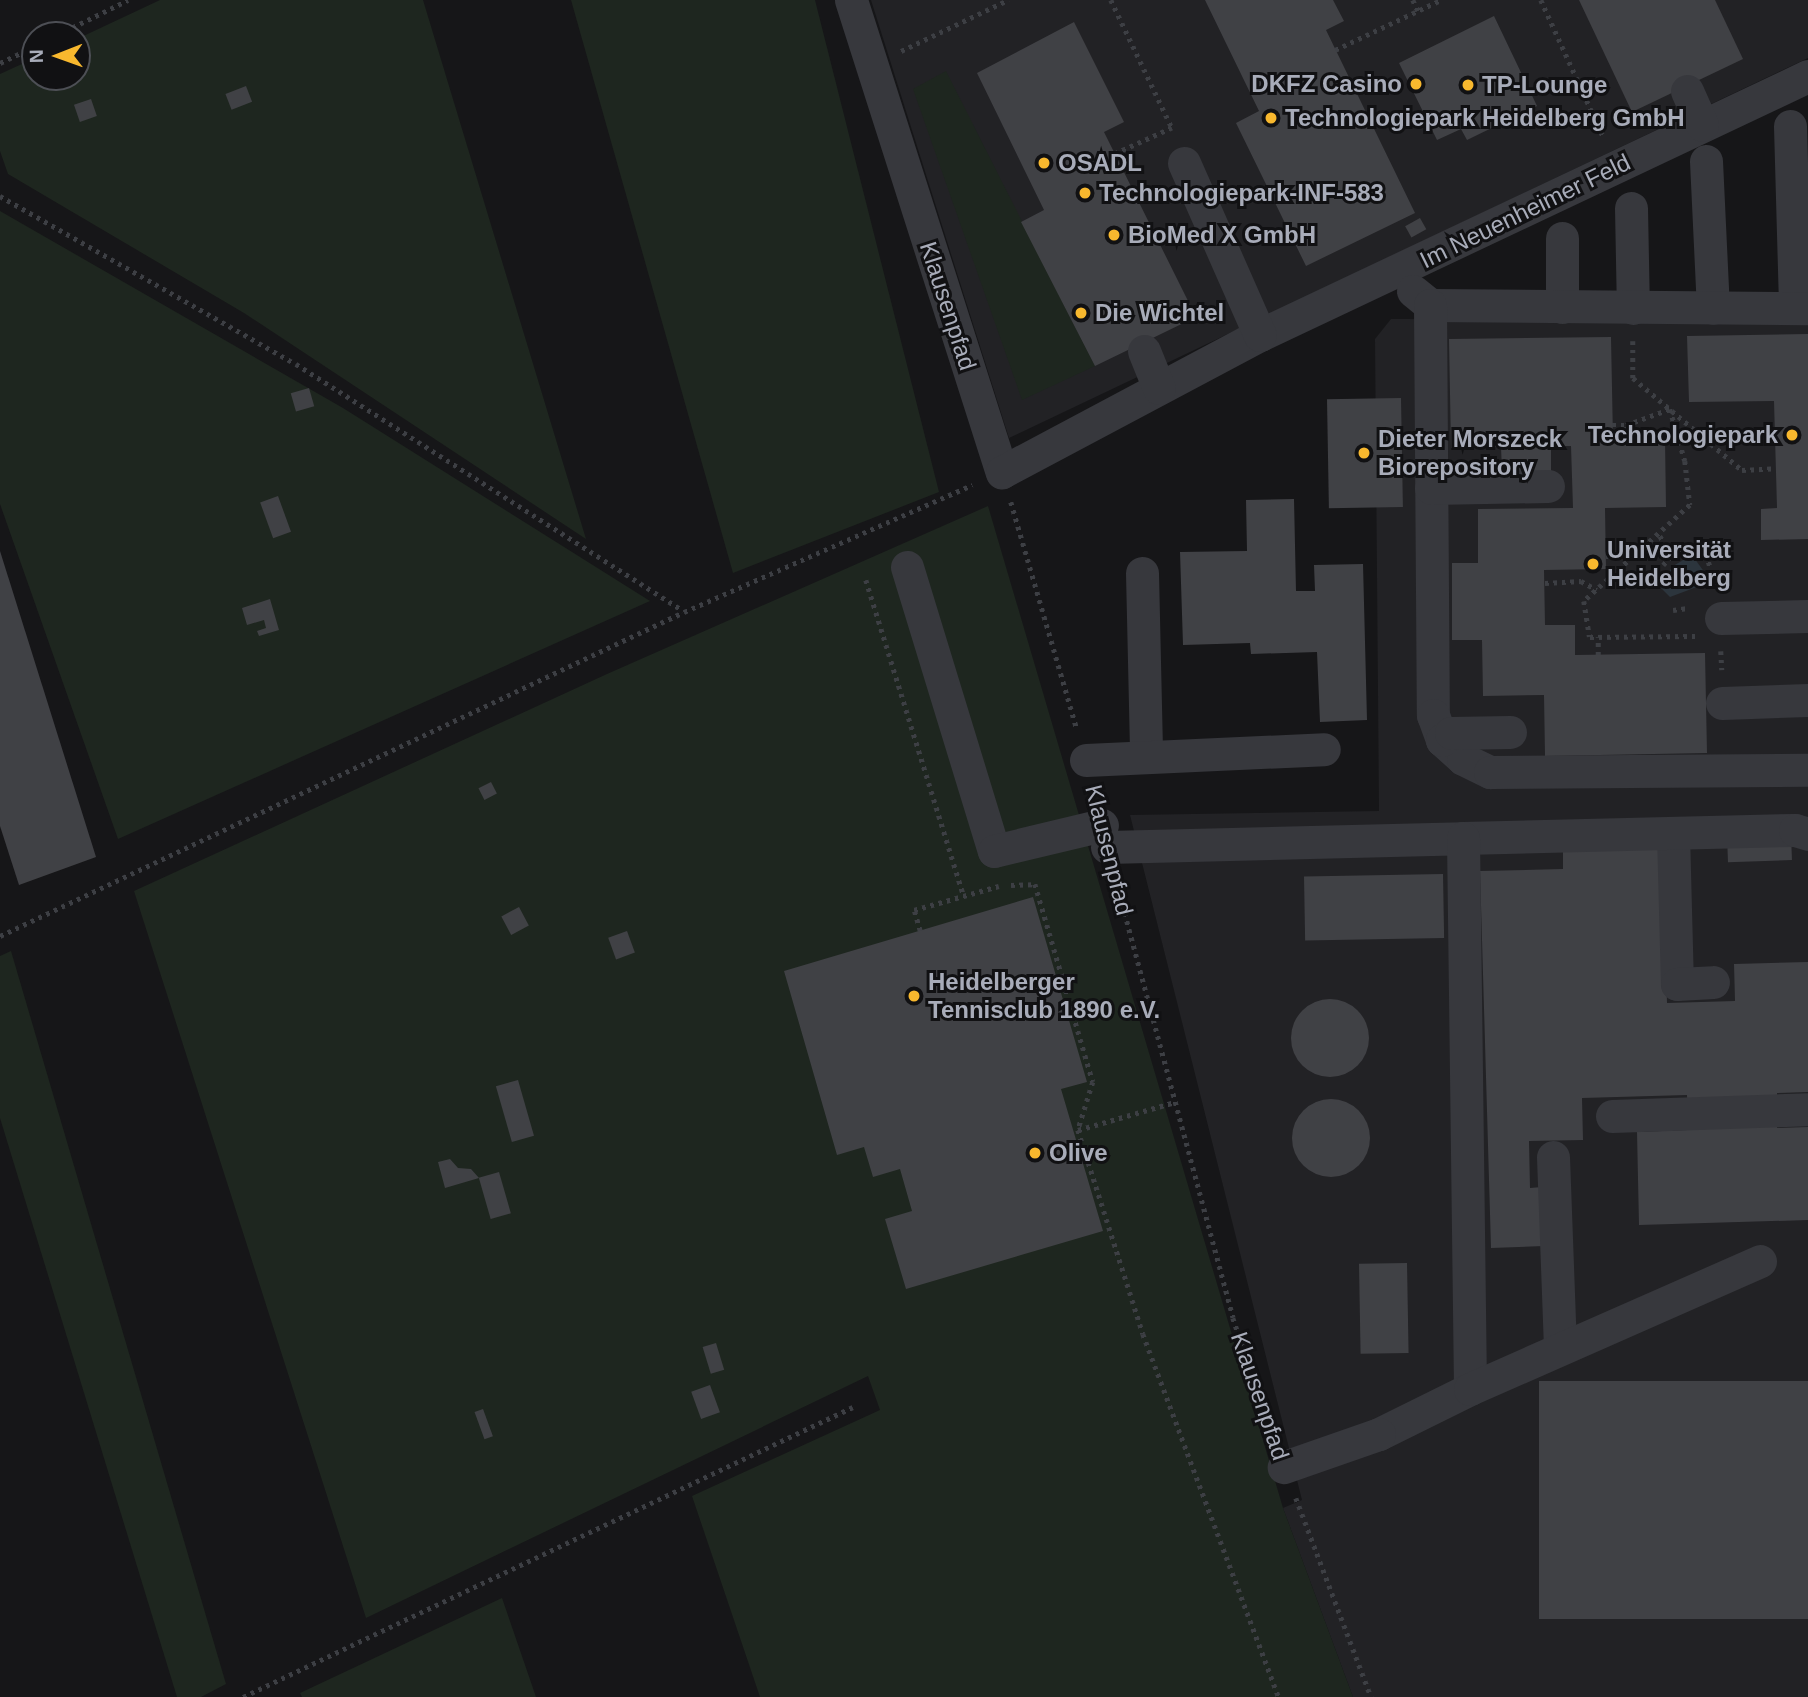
<!DOCTYPE html>
<meta charset="utf-8">
<style>
body{margin:0}
#map{position:relative;width:1808px;height:1697px;overflow:hidden;background:#161618;font-family:Arial,sans-serif}
div>[style]{position:absolute}
[style*='--x']{left:calc(var(--x)*1px);top:calc(var(--y)*1px);width:calc(var(--w)*1px);rotate:calc(var(--a)*1deg)}
.built>*{inset:0;background:#222225}
.green>*{inset:0;background:#1e261f}
.water>*{inset:0;background:#2c353d}
.building>*{inset:0;background:#404145;transform-origin:0 0}
.round{border-radius:50%}
.path>*{height:4.5px;margin-top:-2.25px;transform-origin:0;background:repeating-linear-gradient(90deg,#3d3f44 0 3.5px,transparent 0 8.5px)}
.minor>*{height:33px;margin:-16.5px;padding:0 16.5px;transform-origin:16.5px;border-radius:16.5px;background:#37383d}
.dots>*{width:19px;height:19px;translate:-50% -50%;box-sizing:border-box;border:4px solid #111113;border-radius:50%}
span{translate:-50% -50%;white-space:nowrap;text-align:center;line-height:1.15;-webkit-text-stroke:6px #111113;paint-order:stroke}
.poi-label{font-size:24px;color:#a8acb9;font-weight:700}
.right{translate:-100% -50%;text-align:right}
.left{translate:0 -50%;text-align:left}
.street-label{font-size:24px;color:#a8acb9}
.north{position:absolute;left:21px;top:21px;width:70px;height:70px;box-sizing:border-box;background:#111113;border:2px solid #4d4f55;border-radius:50%;rotate:269deg;font-size:19px;font-weight:700;line-height:28px;text-align:center;color:#a8acb9}
.north::after{content:'';display:block;margin:auto;width:24px;height:32px;background:#f8b82e;clip-path:polygon(50% 0,100% 100%,50% 72%,0 100%)}
</style>
<div id="map">
<div class="built">
<i style="clip-path:polygon(871px 0,1808px 0,1808px 58px,1009px 438px)"></i>
<i style="clip-path:polygon(1391px 319px,1808px 320px,1808px 1697px,1353px 1697px,1283px 1508px,1302px 1500px,1130px 815px,1379px 811px,1375px 339px)"></i>
</div>
<div class="green">
<i style="clip-path:polygon(160px 0,423px 0,586px 539px,244px 313px,8px 174px,0 151px,0 74px,35px 58px,35px 77px,77px 77px,77px 39px)"></i>
<i style="clip-path:polygon(571px 0,815px 0,939px 492px,733px 573px)"></i>
<i style="clip-path:polygon(946px 71px,1095px 366px,1022px 400px,913px 89px)"></i>
<i style="clip-path:polygon(0 211px,343px 408px,650px 601px,118px 839px,0 504px)"></i>
<i style="clip-path:polygon(988px 506px,1283px 1508px,1353px 1697px,760px 1697px,692px 1496px,880px 1410px,868px 1376px,366px 1618px,134px 891px,607px 674px)"></i>
<i style="clip-path:polygon(11px 951px,226px 1684px,201px 1697px,177px 1697px,0 1118px,0 956px)"></i>
<i style="clip-path:polygon(502px 1598px,536px 1697px,302px 1697px,300px 1693px)"></i>
</div>
<div class="water">
<i style="clip-path:polygon(1692px 555px,1705px 573px,1702px 585px,1670px 597px,1659px 586px,1673px 566px)"></i>
</div>
<div class="building">
<i style="clip-path:polygon(1205px 0,1333px 0,1344px 21px,1326px 30px,1415px 213px,1306px 266px,1236px 123px,1259px 111px)"></i>
<i style="clip-path:polygon(1579px 0,1715px 0,1743px 59px,1632px 112px)"></i>
<i style="clip-path:polygon(1494px 16px,1537px 106px,1467px 140px,1461px 129px,1437px 140px,1399px 63px)"></i>
<i style="clip-path:polygon(1074px 22px,1124px 122px,1104px 132px,1196px 317px,1095px 366px,1021px 222px,1044px 210px,977px 73px)"></i>
<i style="left:246px;top:86px;width:17px;height:22px;rotate:69deg"></i>
<i style="left:91px;top:99px;width:18px;height:18px;rotate:71deg"></i>
<i style="left:1420px;top:218px;width:13px;height:17px;rotate:61deg"></i>
<i style="clip-path:polygon(1808px 334px,1808px 539px,1761px 540px,1761px 509px,1777px 508px,1774px 401px,1689px 402px,1687px 336px)"></i>
<i style="clip-path:polygon(1611px 337px,1613px 439px,1665px 439px,1666px 507px,1605px 508px,1606px 569px,1544px 570px,1545px 625px,1575px 625px,1575px 655px,1705px 653px,1707px 753px,1545px 756px,1544px 695px,1483px 696px,1482px 640px,1452px 640px,1452px 563px,1478px 563px,1478px 509px,1573px 508px,1571px 446px,1551px 446px,1551px 471px,1502px 471px,1501px 447px,1451px 448px,1449px 339px)"></i>
<i style="left:309px;top:388px;width:19px;height:19px;rotate:74deg"></i>
<i style="left:1401px;top:398px;width:109px;height:74px;rotate:89deg"></i>
<i style="left:278px;top:496px;width:38px;height:19px;rotate:70deg"></i>
<i style="clip-path:polygon(1294px 499px,1296px 591px,1315px 591px,1314px 565px,1363px 564px,1367px 720px,1320px 722px,1317px 652px,1251px 654px,1250px 643px,1183px 645px,1180px 552px,1247px 551px,1246px 500px)"></i>
<i style="clip-path:polygon(0 551px,96px 857px,19px 885px,0 826px)"></i>
<i style="clip-path:polygon(270px 599px,279px 630px,259px 636px,257px 631px,266px 628px,264px 620px,247px 625px,242px 608px)"></i>
<i style="left:491px;top:782px;width:13px;height:14px;rotate:63deg"></i>
<i style="left:1791px;top:833px;width:27px;height:64px;rotate:88deg"></i>
<i style="clip-path:polygon(1663px 848px,1667px 1003px,1735px 1001px,1734px 964px,1808px 962px,1808px 1092px,1777px 1093px,1777px 1128px,1808px 1127px,1808px 1220px,1639px 1225px,1637px 1132px,1688px 1130px,1687px 1095px,1582px 1098px,1583px 1140px,1529px 1141px,1530px 1188px,1542px 1187px,1544px 1246px,1491px 1248px,1480px 871px,1563px 869px,1563px 850px)"></i>
<i style="left:1443px;top:874px;width:64px;height:139px;rotate:89deg"></i>
<i style="clip-path:polygon(1033px 897px,1087px 1082px,1061px 1089px,1103px 1231px,906px 1289px,885px 1219px,912px 1211px,900px 1169px,873px 1177px,864px 1147px,837px 1155px,784px 971px)"></i>
<i style="left:519px;top:907px;width:21px;height:20px;rotate:62deg"></i>
<i style="left:627px;top:931px;width:23px;height:20px;rotate:70deg"></i>
<i class="round" style="left:1291px;top:999px;width:78px;height:78px"></i>
<i style="left:518px;top:1080px;width:58px;height:23px;rotate:74deg"></i>
<i class="round" style="left:1292px;top:1099px;width:78px;height:78px"></i>
<i style="clip-path:polygon(450px 1159px,458px 1168px,471px 1169px,479px 1178px,445px 1188px,438px 1162px)"></i>
<i style="left:499px;top:1172px;width:43px;height:21px;rotate:74deg"></i>
<i style="left:1407px;top:1263px;width:90px;height:48px;rotate:89deg"></i>
<i style="left:716px;top:1343px;width:28px;height:14px;rotate:73deg"></i>
<i style="left:1808px;top:1381px;width:238px;height:269px;rotate:90deg"></i>
<i style="left:710px;top:1385px;width:29px;height:20px;rotate:70deg"></i>
<i style="left:483px;top:1409px;width:29px;height:9px;rotate:70deg"></i>
</div>
<div class="path">
<i style="--x:1111;--y:0;--w:142;--a:64.5"></i>
<i style="--x:1172;--y:128;--w:63;--a:155.5"></i>
<i style="--x:1413;--y:0;--w:12;--a:66"></i>
<i style="--x:1541;--y:0;--w:149;--a:65.5"></i>
<i style="--x:57;--y:35;--w:79;--a:-26.2"></i>
<i style="--x:1335;--y:50;--w:117;--a:-25.3"></i>
<i style="--x:901;--y:51;--w:119;--a:-25.5"></i>
<i style="--x:0;--y:63;--w:39;--a:-26"></i>
<i style="--x:0;--y:196;--w:340;--a:29.6"></i>
<i style="--x:296;--y:364;--w:459;--a:32.5"></i>
<i style="--x:1633;--y:341;--w:37;--a:90"></i>
<i style="--x:1633;--y:378;--w:143;--a:40.2"></i>
<i style="--x:1742;--y:470;--w:34;--a:-3"></i>
<i style="--x:1612;--y:425;--w:14;--a:0"></i>
<i style="--x:1626;--y:425;--w:47;--a:-20"></i>
<i style="--x:1670;--y:409;--w:54;--a:73.9"></i>
<i style="--x:1685;--y:461;--w:44;--a:83.5"></i>
<i style="--x:1690;--y:505;--w:143;--a:137.8"></i>
<i style="--x:1584;--y:601;--w:36;--a:81"></i>
<i style="--x:1590;--y:637;--w:105;--a:-0.5"></i>
<i style="--x:1626;--y:439;--w:14;--a:-90"></i>
<i style="--x:1011;--y:502;--w:236;--a:73.8"></i>
<i style="--x:1660;--y:536;--w:22;--a:58"></i>
<i style="--x:1606;--y:556;--w:32;--a:-2"></i>
<i style="--x:1663;--y:565;--w:13;--a:-48"></i>
<i style="--x:1672;--y:555;--w:22;--a:-24"></i>
<i style="--x:1692;--y:546;--w:16;--a:30"></i>
<i style="--x:1706;--y:554;--w:20;--a:72"></i>
<i style="--x:1712;--y:573;--w:15;--a:106"></i>
<i style="--x:866;--y:580;--w:331;--a:72.8"></i>
<i style="--x:1545;--y:583;--w:36;--a:-3"></i>
<i style="--x:1581;--y:581;--w:18;--a:29"></i>
<i style="--x:1673;--y:610;--w:15;--a:-8"></i>
<i style="--x:1721;--y:651;--w:19;--a:87"></i>
<i style="--x:1598;--y:655;--w:18;--a:-90"></i>
<i style="--x:1116;--y:880;--w:453;--a:75"></i>
<i style="--x:1233;--y:1318;--w:126;--a:71"></i>
<i style="--x:1011;--y:885;--w:24;--a:-2"></i>
<i style="--x:1035;--y:884;--w:206;--a:73.7"></i>
<i style="--x:1093;--y:1082;--w:50;--a:107.4"></i>
<i style="--x:1078;--y:1130;--w:214;--a:72.3"></i>
<i style="--x:1143;--y:1334;--w:388;--a:69.5"></i>
<i style="--x:920;--y:931;--w:22;--a:-106"></i>
<i style="--x:914;--y:910;--w:88;--a:-15.8"></i>
<i style="--x:0;--y:936;--w:757;--a:-25.35"></i>
<i style="--x:684;--y:612;--w:315;--a:-23.8"></i>
<i style="--x:1078;--y:1130;--w:101;--a:-16.1"></i>
<i style="--x:1296;--y:1498;--w:213;--a:69.3"></i>
<i style="--x:243;--y:1697;--w:675;--a:-25.43"></i>
</div>
<div class="minor">
<i style="--x:851;--y:0;--w:496;--a:72.3"></i>
<i style="--x:1002;--y:472;--w:292;--a:-28"></i>
<i style="--x:1260;--y:335;--w:606;--a:-25.3"></i>
<i style="--x:1687;--y:91;--w:37;--a:66"></i>
<i style="--x:1790;--y:126;--w:182;--a:88.4"></i>
<i style="--x:1706;--y:161;--w:147;--a:87.3"></i>
<i style="--x:1184;--y:163;--w:188;--a:66.2"></i>
<i style="--x:1631;--y:208;--w:100;--a:88.9"></i>
<i style="--x:1562;--y:238;--w:69;--a:90"></i>
<i style="--x:1413;--y:291;--w:22;--a:39"></i>
<i style="--x:1430;--y:305;--w:378;--a:0.5"></i>
<i style="--x:1430;--y:305;--w:410;--a:89.6"></i>
<i style="--x:1433;--y:715;--w:27;--a:70"></i>
<i style="--x:1442;--y:740;--w:28;--a:42"></i>
<i style="--x:1463;--y:759;--w:30;--a:26"></i>
<i style="--x:1490;--y:772;--w:318;--a:-0.4"></i>
<i style="--x:1144;--y:351;--w:40;--a:68"></i>
<i style="--x:1431;--y:488;--w:117;--a:-1"></i>
<i style="--x:907;--y:567;--w:297;--a:73"></i>
<i style="--x:994;--y:851;--w:111;--a:-13.5"></i>
<i style="--x:1142;--y:573;--w:183;--a:88.7"></i>
<i style="--x:1721;--y:618;--w:87;--a:-1.3"></i>
<i style="--x:1722;--y:703;--w:86;--a:-2"></i>
<i style="--x:1442;--y:740;--w:11;--a:-38"></i>
<i style="--x:1451;--y:733;--w:59;--a:-1"></i>
<i style="--x:1086;--y:760;--w:238;--a:-2.6"></i>
<i style="--x:1673;--y:833;--w:151;--a:88.5"></i>
<i style="--x:1677;--y:984;--w:36;--a:-3"></i>
<i style="--x:1463;--y:838;--w:332;--a:-1.4"></i>
<i style="--x:1795;--y:830;--w:14;--a:17"></i>
<i style="--x:1107;--y:847;--w:356;--a:-1.4"></i>
<i style="--x:1463;--y:838;--w:551;--a:89.27"></i>
<i style="--x:1470;--y:1389;--w:102;--a:153.7"></i>
<i style="--x:1379;--y:1434;--w:101;--a:160.8"></i>
<i style="--x:1612;--y:1116;--w:196;--a:-2"></i>
<i style="--x:1553;--y:1157;--w:191;--a:87.9"></i>
<i style="--x:1470;--y:1389;--w:317;--a:-23.8"></i>
</div>
<div class="dots">
<i style="left:1416px;top:84px;background:#f8b82e"></i>
<i style="left:1468px;top:85px;background:#f8b82e"></i>
<i style="left:1271px;top:118px;background:#f8b82e"></i>
<i style="left:1044px;top:163px;background:#f8b82e"></i>
<i style="left:1085px;top:193px;background:#f8b82e"></i>
<i style="left:1114px;top:235px;background:#f8b82e"></i>
<i style="left:1081px;top:313px;background:#f8b82e"></i>
<i style="left:1792px;top:435px;background:#f8b82e"></i>
<i style="left:1364px;top:453px;background:#f8b82e"></i>
<i style="left:1593px;top:564px;background:#f8b82e"></i>
<i style="left:914px;top:996px;background:#f8b82e"></i>
<i style="left:1035px;top:1153px;background:#f8b82e"></i>
</div>
<div class="poi-label">
<span class="right" style="left:1402px;top:84px">DKFZ Casino</span>
<span class="left" style="left:1482px;top:85px">TP-Lounge</span>
<span class="left" style="left:1285px;top:118px">Technologiepark Heidelberg GmbH</span>
<span class="left" style="left:1058px;top:163px">OSADL</span>
<span class="left" style="left:1099px;top:193px">Technologiepark-INF-583</span>
<span class="left" style="left:1128px;top:235px">BioMed X GmbH</span>
<span class="left" style="left:1095px;top:313px">Die Wichtel</span>
<span class="right" style="left:1778px;top:435px">Technologiepark</span>
<span class="left" style="left:1378px;top:453px">Dieter Morszeck<br>Biorepository</span>
<span class="left" style="left:1607px;top:564px">Universität<br>Heidelberg</span>
<span class="left" style="left:928px;top:996px">Heidelberger<br>Tennisclub 1890 e.V.</span>
<span class="left" style="left:1049px;top:1153px">Olive</span>
</div>
<div class="street-label">
<span style="left:1525px;top:211px;rotate:-26deg">Im Neuenheimer Feld</span>
<span style="left:948px;top:306px;rotate:72deg">Klausenpfad</span>
<span style="left:1109px;top:850px;rotate:76deg">Klausenpfad</span>
<span style="left:1260px;top:1396px;rotate:71deg">Klausenpfad</span>
</div>
<div class="north">N</div>
</div>
